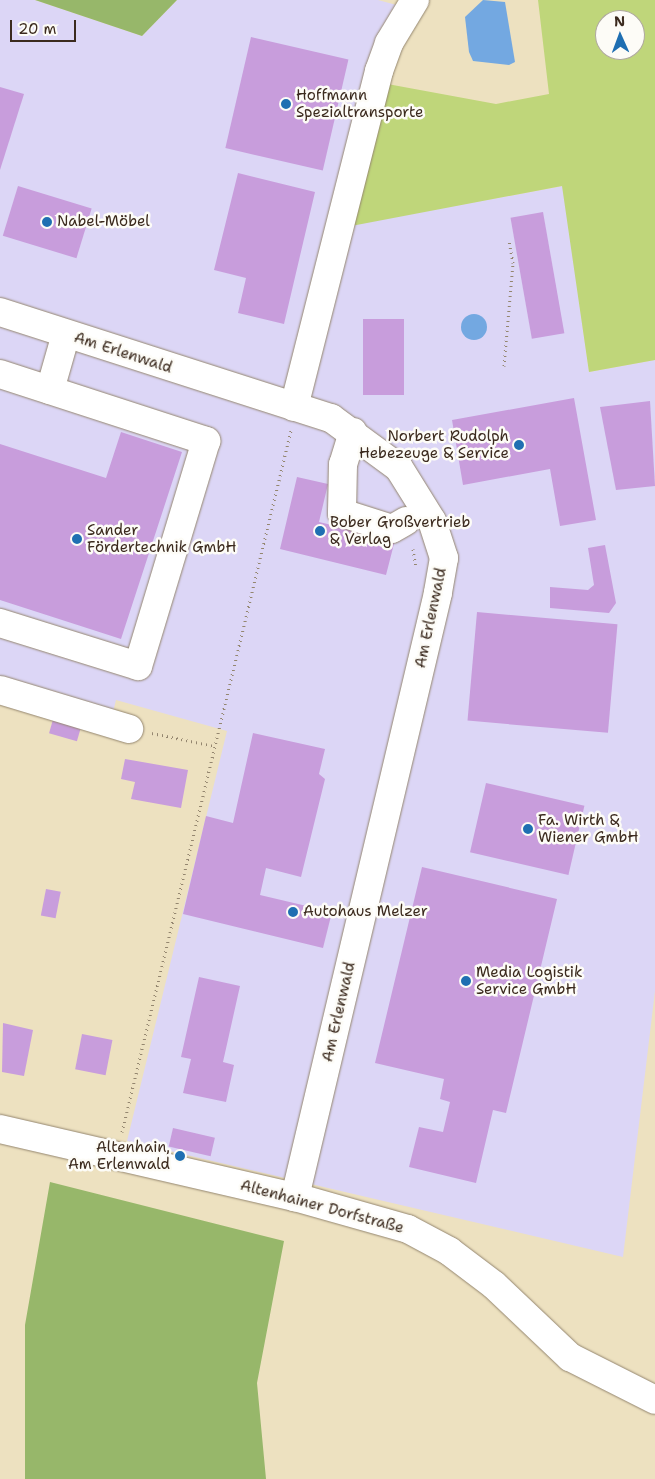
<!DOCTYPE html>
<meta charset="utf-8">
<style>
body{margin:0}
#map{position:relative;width:655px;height:1479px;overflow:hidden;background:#ede1c0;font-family:"Shantell Sans",sans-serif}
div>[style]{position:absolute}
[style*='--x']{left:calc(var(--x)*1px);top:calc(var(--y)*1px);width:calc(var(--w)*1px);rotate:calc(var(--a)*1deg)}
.built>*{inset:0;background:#dcd6f6}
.green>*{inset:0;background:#bfd67a}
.forest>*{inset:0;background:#97b76a}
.water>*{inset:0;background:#73a8e1}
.round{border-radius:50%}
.building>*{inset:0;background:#c89ddc;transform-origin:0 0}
.path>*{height:3px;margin-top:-1.5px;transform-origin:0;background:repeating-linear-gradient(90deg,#94866f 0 1px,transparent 0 5px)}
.roads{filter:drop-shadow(0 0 1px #94866f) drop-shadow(0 0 1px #94866f)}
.minor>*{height:28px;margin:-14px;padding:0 14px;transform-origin:14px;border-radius:14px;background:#fff}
.dots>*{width:14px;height:14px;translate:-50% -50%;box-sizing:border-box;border:2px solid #fdfcf7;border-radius:50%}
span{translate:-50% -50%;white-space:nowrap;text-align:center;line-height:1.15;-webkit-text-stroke:5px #fdfcf7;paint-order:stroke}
.poi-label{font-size:15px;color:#3b2a1e}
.left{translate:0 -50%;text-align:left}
.right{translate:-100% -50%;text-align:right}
.street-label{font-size:15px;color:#3b2a1e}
.north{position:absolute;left:595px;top:10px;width:50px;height:50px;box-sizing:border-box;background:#fdfcf7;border:1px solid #afa8a0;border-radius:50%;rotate:358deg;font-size:14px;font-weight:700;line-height:20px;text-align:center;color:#3b2a1e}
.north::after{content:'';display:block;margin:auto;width:18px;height:22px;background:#1f6fb2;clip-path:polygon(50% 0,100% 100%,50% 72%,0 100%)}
.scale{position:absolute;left:10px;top:20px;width:66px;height:22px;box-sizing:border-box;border:2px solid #3b2a1e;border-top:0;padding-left:6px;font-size:15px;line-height:18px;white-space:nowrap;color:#3b2a1e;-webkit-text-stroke:4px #fdfcf7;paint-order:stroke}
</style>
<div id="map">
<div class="built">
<i style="clip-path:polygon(0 0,35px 0,142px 36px,177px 0,378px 0,404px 7px,346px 226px,563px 186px,589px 372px,655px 360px,655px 991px,623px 1257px,127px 1141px,227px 731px,116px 700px,113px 712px,0 677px)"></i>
</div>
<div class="green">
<i style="clip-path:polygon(evenodd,538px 0,655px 0,655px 360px,589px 372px,562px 186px,346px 227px,382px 83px,496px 104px,549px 94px,538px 0,605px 20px,635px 20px,635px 50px,605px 50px,605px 20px)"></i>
</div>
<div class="forest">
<i style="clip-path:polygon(35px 0,177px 0,142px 36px)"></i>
<i style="clip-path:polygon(50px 1182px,284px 1241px,257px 1383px,266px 1479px,25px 1479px,25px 1325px)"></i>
</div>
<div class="water">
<i style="clip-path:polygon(483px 0,505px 2px,515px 62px,509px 65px,473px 61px,469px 52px,465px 17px)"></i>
<i class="round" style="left:461px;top:314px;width:26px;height:26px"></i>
</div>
<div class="building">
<i style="left:251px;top:37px;width:100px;height:114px;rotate:13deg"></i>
<i style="clip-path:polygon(0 87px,24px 94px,0 170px)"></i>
<i style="clip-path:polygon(238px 173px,315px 192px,284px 324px,238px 313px,246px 278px,214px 270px)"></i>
<i style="left:18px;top:186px;width:77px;height:52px;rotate:17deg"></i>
<i style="left:543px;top:212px;width:123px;height:33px;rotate:80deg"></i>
<i style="left:363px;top:319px;width:41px;height:76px"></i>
<i style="clip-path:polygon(574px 398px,596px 520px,560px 526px,550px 469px,463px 485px,452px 420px)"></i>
<i style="clip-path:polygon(650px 401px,655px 486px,616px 490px,600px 407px)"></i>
<i style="clip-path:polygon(121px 432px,182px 452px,121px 639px,0 600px,0 444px,106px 478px)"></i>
<i style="clip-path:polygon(297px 477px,328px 484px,319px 522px,395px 540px,386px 575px,280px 549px)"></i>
<i style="clip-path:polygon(605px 545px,616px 603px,609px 613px,550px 608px,550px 587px,588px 590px,594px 585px,588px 548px)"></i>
<i style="left:477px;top:612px;width:141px;height:109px;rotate:5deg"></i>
<i style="left:54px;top:716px;width:29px;height:18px;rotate:16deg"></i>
<i style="clip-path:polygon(253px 733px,325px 749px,319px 774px,325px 779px,301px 877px,266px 868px,260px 895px,332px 912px,323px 948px,183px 914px,206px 816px,233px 823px)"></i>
<i style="clip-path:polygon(125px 759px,188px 770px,181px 808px,131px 799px,135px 782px,121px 779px)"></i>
<i style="left:486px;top:783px;width:101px;height:71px;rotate:13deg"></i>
<i style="clip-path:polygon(422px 867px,557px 899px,506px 1113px,493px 1110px,476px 1183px,409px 1167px,419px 1127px,443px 1132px,450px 1102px,440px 1099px,444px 1079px,375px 1063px)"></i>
<i style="left:46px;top:889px;width:15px;height:27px;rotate:11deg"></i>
<i style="clip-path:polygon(199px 977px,240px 986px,223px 1062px,234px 1065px,226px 1102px,183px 1093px,191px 1059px,181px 1057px)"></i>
<i style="clip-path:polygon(3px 1023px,33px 1030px,24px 1076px,2px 1072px)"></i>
<i style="left:82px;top:1034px;width:31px;height:36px;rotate:11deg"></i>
<i style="left:173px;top:1128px;width:43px;height:19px;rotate:13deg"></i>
</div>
<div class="path">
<i style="--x:504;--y:366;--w:103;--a:-85"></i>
<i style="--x:513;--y:263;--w:22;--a:-100"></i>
<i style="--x:413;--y:549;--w:19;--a:81"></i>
<i style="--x:152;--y:733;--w:63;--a:11.8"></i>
<i style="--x:122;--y:1132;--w:722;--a:-76.46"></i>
</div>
<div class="roads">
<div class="minor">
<i style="--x:0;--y:312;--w:348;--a:17.8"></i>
<i style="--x:331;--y:418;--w:84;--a:36.3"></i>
<i style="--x:399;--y:468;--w:62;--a:58.1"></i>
<i style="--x:432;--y:521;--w:39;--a:72"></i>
<i style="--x:444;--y:558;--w:36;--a:100"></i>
<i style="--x:438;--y:593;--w:621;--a:103.32"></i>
<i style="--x:0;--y:374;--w:217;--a:18"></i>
<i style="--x:206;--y:441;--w:235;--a:106.8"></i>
<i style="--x:138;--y:666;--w:145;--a:-162.7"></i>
<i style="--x:50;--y:390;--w:58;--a:-74.1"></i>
<i style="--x:294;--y:407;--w:347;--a:-75.8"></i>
<i style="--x:379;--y:71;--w:30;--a:-70"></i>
<i style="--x:389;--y:43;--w:50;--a:-58.8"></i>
<i style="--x:353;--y:432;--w:34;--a:107"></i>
<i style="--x:343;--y:464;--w:49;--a:91.2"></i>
<i style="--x:342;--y:513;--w:52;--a:17.7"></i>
<i style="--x:392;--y:529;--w:16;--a:-30"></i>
<i style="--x:0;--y:690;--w:135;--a:16.8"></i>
<i style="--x:0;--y:1129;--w:303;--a:13"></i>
<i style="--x:295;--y:1197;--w:117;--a:15.8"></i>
<i style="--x:408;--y:1229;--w:47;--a:28.2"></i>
<i style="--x:449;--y:1251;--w:56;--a:37.1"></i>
<i style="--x:494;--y:1285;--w:105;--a:43.5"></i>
<i style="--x:570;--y:1357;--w:95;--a:26.8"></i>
</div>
</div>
<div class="dots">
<i style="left:286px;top:104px;background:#1f6fb2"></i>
<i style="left:47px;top:222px;background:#1f6fb2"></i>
<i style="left:519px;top:445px;background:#1f6fb2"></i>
<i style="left:320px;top:531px;background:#1f6fb2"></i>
<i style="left:77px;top:539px;background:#1f6fb2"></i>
<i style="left:528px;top:829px;background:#1f6fb2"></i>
<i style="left:293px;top:912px;background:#1f6fb2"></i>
<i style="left:466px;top:981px;background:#1f6fb2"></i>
<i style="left:180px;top:1156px;background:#1f6fb2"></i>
</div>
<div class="poi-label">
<span class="left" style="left:296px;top:104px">Hoffmann<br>Spezialtransporte</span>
<span class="left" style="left:57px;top:222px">Nabel-Möbel</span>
<span class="right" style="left:509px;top:445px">Norbert Rudolph<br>Hebezeuge &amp; Service</span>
<span class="left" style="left:330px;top:531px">Bober Großvertrieb<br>&amp; Verlag</span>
<span class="left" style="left:87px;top:539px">Sander<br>Fördertechnik GmbH</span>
<span class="left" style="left:538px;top:829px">Fa. Wirth &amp;<br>Wiener GmbH</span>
<span class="left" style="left:303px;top:912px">Autohaus Melzer</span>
<span class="left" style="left:476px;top:981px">Media Logistik<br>Service GmbH</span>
<span class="right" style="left:170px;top:1156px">Altenhain,<br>Am Erlenwald</span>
</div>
<div class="street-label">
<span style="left:123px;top:353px;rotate:18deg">Am Erlenwald</span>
<span style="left:431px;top:618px;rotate:-78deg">Am Erlenwald</span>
<span style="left:339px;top:1012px;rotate:-77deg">Am Erlenwald</span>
<span style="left:322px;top:1207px;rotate:15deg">Altenhainer Dorfstraße</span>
</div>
<div class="north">N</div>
<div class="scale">20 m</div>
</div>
